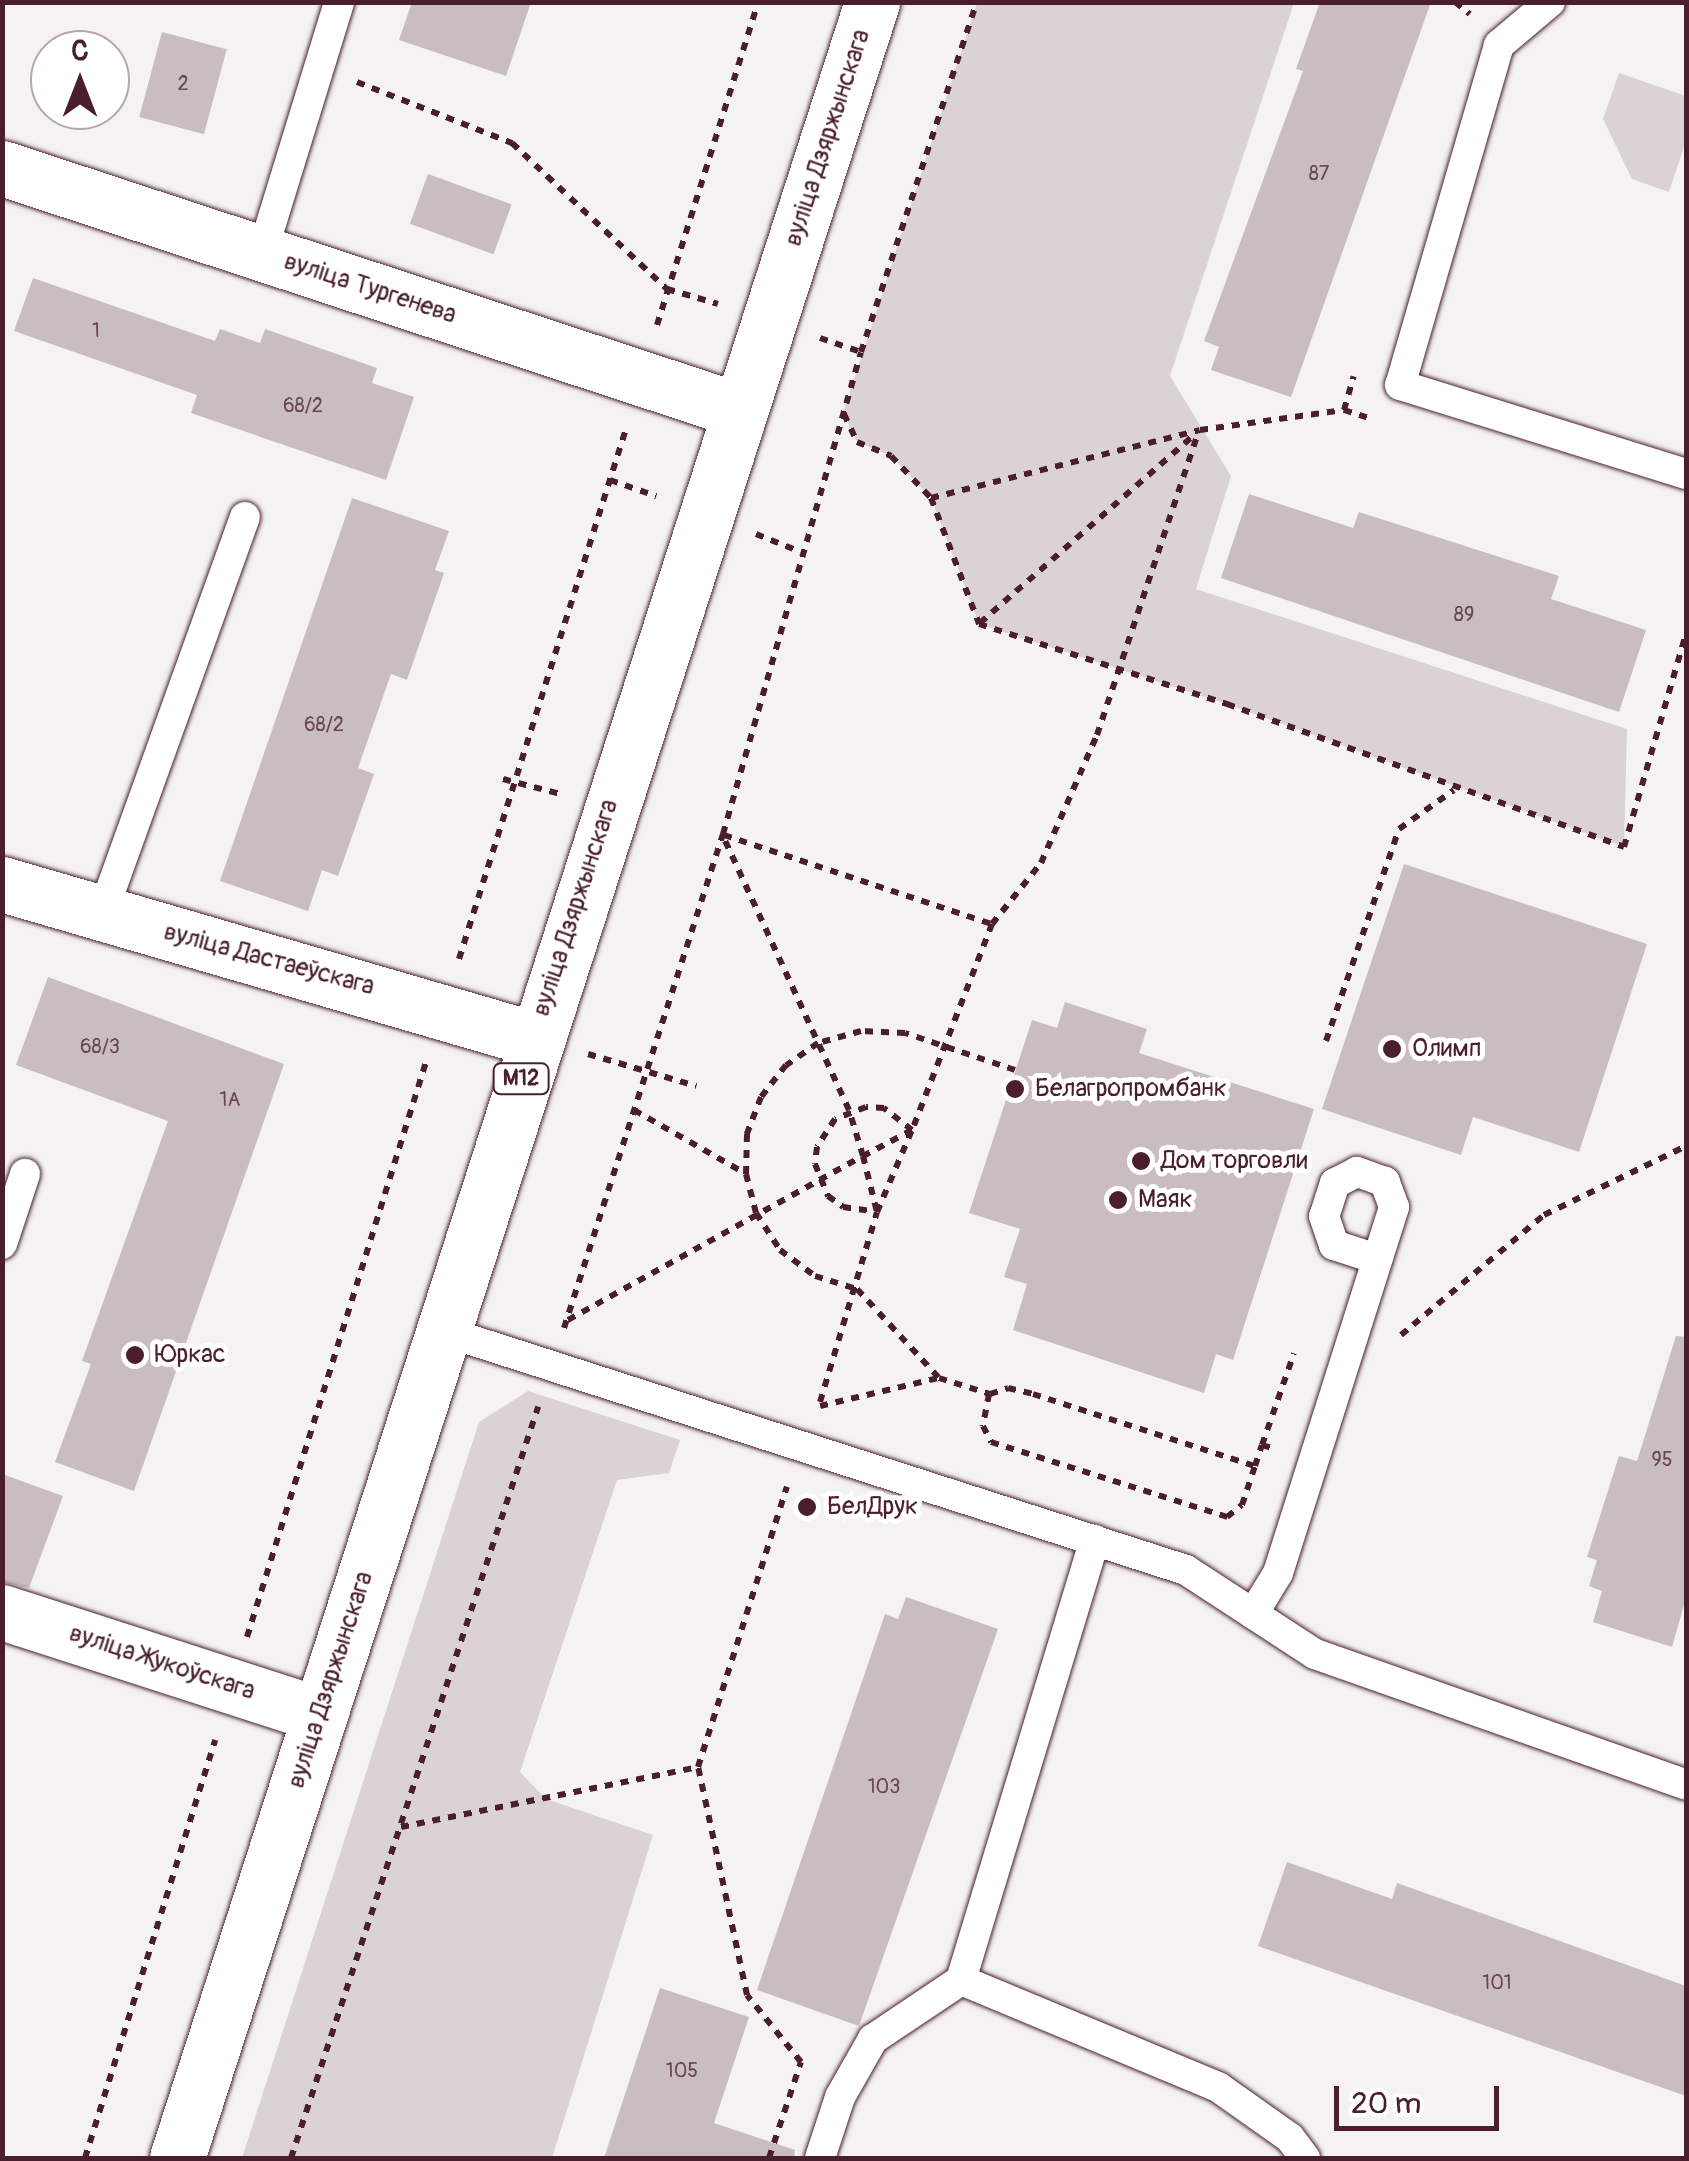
<!DOCTYPE html>
<meta charset="utf-8">
<style>
body{margin:0}
#map{position:relative;width:1689px;height:2161px;overflow:hidden;background:#f4f2f2;font-family:Pangolin,sans-serif}
div>[style]{position:absolute}
[style*='--x']{left:calc(var(--x)*1px);top:calc(var(--y)*1px);width:calc(var(--w)*1px);rotate:calc(var(--a)*1deg)}
.green>*{inset:0;background:#dbd2d5}
.building>*{inset:0;background:#cabdc1;transform-origin:0 0}
.path>*{height:6px;margin-top:-3px;transform-origin:0;background:repeating-linear-gradient(90deg,#4a1f2b 0 8px,transparent 0 16px)}
.roads{filter:drop-shadow(0 0 2px #4a1f2b) drop-shadow(0 0 2px #4a1f2b)}
.lane>*{height:30px;margin:-15px;padding:0 15px;transform-origin:15px;border-radius:15px;background:#fff}
.street>*{height:55px;margin:-27.5px;padding:0 27.5px;transform-origin:27.5px;border-radius:27.5px;background:#fff}
.primary>*{height:55px;margin:-27.5px;padding:0 27.5px;transform-origin:27.5px;border-radius:27.5px;background:#fff}
.dots>*{width:28px;height:28px;translate:-50% -50%;box-sizing:border-box;border:5px solid #fff;border-radius:50%}
span{translate:-50% -50%;white-space:nowrap;text-align:center;line-height:1.15;-webkit-text-stroke:10px #fff;paint-order:stroke}
.number-label{font-size:20px;color:#6a4650}
.number-label span{-webkit-text-stroke-width:0}
.shield-label span{padding:2px 8px;background:#fff;border:2px solid;border-radius:8px;-webkit-text-stroke-width:0}
.shield-label{font-size:22px;color:#4a1f2b;font-weight:700}
.street-label{font-size:25px;color:#4a1f2b}
.poi-label{font-size:25px;color:#4a1f2b}
.left{translate:0 -50%;text-align:left}
.frame{position:absolute;inset:0;border:5px solid #4a1f2b;pointer-events:none}
.north{position:absolute;left:30px;top:30px;width:100px;height:100px;box-sizing:border-box;background:#fff;border:2px solid #b7a5aa;border-radius:50%;rotate:0deg;font-size:28px;font-weight:700;line-height:40px;text-align:center;color:#4a1f2b}
.north::after{content:'';display:block;margin:auto;width:35px;height:45px;background:#4a1f2b;clip-path:polygon(50% 0,100% 100%,50% 72%,0 100%)}
.scale{position:absolute;left:1334px;top:2086px;width:165px;height:45px;box-sizing:border-box;border:5px solid #4a1f2b;border-top:0;padding-left:12px;font-size:30px;line-height:35px;white-space:nowrap;color:#4a1f2b;-webkit-text-stroke:8px #fff;paint-order:stroke}
</style>
<div id="map">
<div class="green">
<i style="clip-path:polygon(977px 3px,1294px 3px,1170px 376px,1231px 476px,1196px 589px,1627px 729px,1624px 847px,1227px 704px,979px 624px,931px 498px,891px 456px,857px 442px,843px 413px)"></i>
<i style="clip-path:polygon(1619px 73px,1686px 96px,1686px 141px,1669px 192px,1632px 179px,1603px 119px)"></i>
<i style="clip-path:polygon(528px 1391px,680px 1440px,669px 1473px,617px 1480px,520px 1772px,546px 1799px,653px 1835px,552px 2158px,242px 2158px,479px 1422px)"></i>
</div>
<div class="building">
<i style="clip-path:polygon(412px 2px,531px 2px,506px 76px,399px 40px)"></i>
<i style="clip-path:polygon(1320px 2px,1431px 2px,1291px 397px,1211px 370px,1219px 347px,1204px 341px,1303px 71px,1296px 69px)"></i>
<i style="left:162px;top:32px;width:67px;height:88px;rotate:15deg"></i>
<i style="left:428px;top:174px;width:89px;height:53px;rotate:20deg"></i>
<i style="clip-path:polygon(33px 278px,215px 341px,220px 329px,260px 343px,265px 329px,377px 368px,372px 383px,414px 397px,386px 480px,191px 413px,197px 395px,14px 331px)"></i>
<i style="clip-path:polygon(1249px 494px,1353px 528px,1359px 512px,1559px 576px,1551px 599px,1646px 630px,1619px 712px,1221px 578px)"></i>
<i style="clip-path:polygon(352px 498px,449px 531px,435px 570px,444px 573px,407px 680px,391px 674px,358px 768px,374px 774px,338px 876px,322px 870px,308px 911px,220px 881px)"></i>
<i style="clip-path:polygon(1404px 864px,1647px 944px,1579px 1152px,1473px 1117px,1461px 1155px,1322px 1109px)"></i>
<i style="clip-path:polygon(48px 977px,284px 1064px,134px 1491px,55px 1462px,91px 1364px,82px 1361px,168px 1121px,16px 1065px)"></i>
<i style="clip-path:polygon(1065px 1002px,1147px 1029px,1139px 1053px,1314px 1109px,1233px 1360px,1216px 1354px,1204px 1393px,1013px 1330px,1027px 1284px,1004px 1277px,1020px 1229px,969px 1213px,1032px 1020px,1057px 1028px)"></i>
<i style="clip-path:polygon(1676px 1336px,1686px 1337px,1686px 1598px,1672px 1647px,1593px 1622px,1602px 1591px,1589px 1586px,1597px 1560px,1587px 1557px,1619px 1456px,1637px 1461px)"></i>
<i style="clip-path:polygon(2px 1474px,63px 1496px,29px 1588px,2px 1582px)"></i>
<i style="clip-path:polygon(906px 1597px,998px 1629px,859px 2026px,757px 1990px,885px 1614px,898px 1619px)"></i>
<i style="clip-path:polygon(1287px 1862px,1392px 1899px,1397px 1883px,1686px 1986px,1686px 2096px,1258px 1946px)"></i>
<i style="clip-path:polygon(660px 1988px,749px 2017px,714px 2123px,795px 2150px,794px 2158px,604px 2158px)"></i>
</div>
<div class="path">
<i style="--x:1455;--y:2;--w:19;--a:39"></i>
<i style="--x:357;--y:82;--w:167;--a:21.5"></i>
<i style="--x:512;--y:143;--w:213;--a:43.3"></i>
<i style="--x:667;--y:289;--w:53;--a:16.4"></i>
<i style="--x:657;--y:325;--w:338;--a:-72.6"></i>
<i style="--x:820;--y:338;--w:43;--a:18.9"></i>
<i style="--x:1344;--y:410;--w:28;--a:18"></i>
<i style="--x:844;--y:414;--w:31;--a:65"></i>
<i style="--x:857;--y:442;--w:37;--a:22"></i>
<i style="--x:891;--y:456;--w:58;--a:46.4"></i>
<i style="--x:931;--y:498;--w:135;--a:69.1"></i>
<i style="--x:979;--y:624;--w:261;--a:17.9"></i>
<i style="--x:1227;--y:704;--w:422;--a:19.8"></i>
<i style="--x:1624;--y:847;--w:222;--a:-73.8"></i>
<i style="--x:610;--y:480;--w:49;--a:19.2"></i>
<i style="--x:931;--y:498;--w:277;--a:-14.2"></i>
<i style="--x:1200;--y:430;--w:145;--a:-7.9"></i>
<i style="--x:1344;--y:410;--w:35;--a:-74"></i>
<i style="--x:756;--y:534;--w:48;--a:21.8"></i>
<i style="--x:980;--y:623;--w:288;--a:-41.3"></i>
<i style="--x:503;--y:779;--w:59;--a:14.7"></i>
<i style="--x:724;--y:835;--w:282;--a:18.4"></i>
<i style="--x:992;--y:924;--w:221;--a:111.2"></i>
<i style="--x:912;--y:1130;--w:55;--a:152"></i>
<i style="--x:863;--y:1156;--w:58;--a:76"></i>
<i style="--x:992;--y:924;--w:78;--a:-51.2"></i>
<i style="--x:1041;--y:863;--w:140;--a:-66.4"></i>
<i style="--x:1097;--y:735;--w:321;--a:-71.5"></i>
<i style="--x:459;--y:959;--w:553;--a:-72.52"></i>
<i style="--x:1326;--y:1041;--w:224;--a:-71"></i>
<i style="--x:1399;--y:829;--w:67;--a:-35.3"></i>
<i style="--x:588;--y:1054;--w:113;--a:16.5"></i>
<i style="--x:1015;--y:1070;--w:116;--a:-161.4"></i>
<i style="--x:905;--y:1033;--w:44;--a:-177.4"></i>
<i style="--x:861;--y:1031;--w:45;--a:164.4"></i>
<i style="--x:818;--y:1043;--w:39;--a:145"></i>
<i style="--x:786;--y:1065;--w:41;--a:128"></i>
<i style="--x:761;--y:1097;--w:40;--a:111"></i>
<i style="--x:747;--y:1134;--w:40;--a:91.4"></i>
<i style="--x:746;--y:1174;--w:40;--a:75.6"></i>
<i style="--x:756;--y:1213;--w:44;--a:57"></i>
<i style="--x:780;--y:1250;--w:44;--a:36.6"></i>
<i style="--x:815;--y:1276;--w:44;--a:17.2"></i>
<i style="--x:857;--y:1289;--w:121;--a:47.3"></i>
<i style="--x:939;--y:1378;--w:53;--a:17.4"></i>
<i style="--x:990;--y:1394;--w:19;--a:-18"></i>
<i style="--x:1008;--y:1388;--w:26;--a:13"></i>
<i style="--x:1033;--y:1394;--w:233;--a:18"></i>
<i style="--x:1255;--y:1466;--w:22;--a:-72"></i>
<i style="--x:1262;--y:1445;--w:14;--a:17"></i>
<i style="--x:634;--y:1110;--w:129;--a:29.7"></i>
<i style="--x:568;--y:1320;--w:338;--a:-29.1"></i>
<i style="--x:863;--y:1156;--w:48;--a:-106.9"></i>
<i style="--x:849;--y:1110;--w:302;--a:-114.7"></i>
<i style="--x:564;--y:1328;--w:519;--a:-72.16"></i>
<i style="--x:723;--y:834;--w:501;--a:-74.02"></i>
<i style="--x:861;--y:352;--w:369;--a:-71.7"></i>
<i style="--x:1401;--y:1335;--w:187;--a:-40"></i>
<i style="--x:1544;--y:1215;--w:158;--a:-25.9"></i>
<i style="--x:989;--y:1394;--w:33;--a:101"></i>
<i style="--x:983;--y:1426;--w:18;--a:63"></i>
<i style="--x:991;--y:1442;--w:248;--a:17.6"></i>
<i style="--x:1227;--y:1517;--w:19;--a:-39"></i>
<i style="--x:1242;--y:1505;--w:41;--a:-71.6"></i>
<i style="--x:820;--y:1402;--w:198;--a:-73.3"></i>
<i style="--x:877;--y:1212;--w:89;--a:-66.9"></i>
<i style="--x:912;--y:1130;--w:36;--a:-142"></i>
<i style="--x:884;--y:1108;--w:18;--a:-177"></i>
<i style="--x:866;--y:1107;--w:33;--a:159"></i>
<i style="--x:835;--y:1119;--w:33;--a:123"></i>
<i style="--x:817;--y:1147;--w:17;--a:97"></i>
<i style="--x:815;--y:1164;--w:35;--a:68"></i>
<i style="--x:828;--y:1196;--w:19;--a:36"></i>
<i style="--x:843;--y:1207;--w:34;--a:8"></i>
<i style="--x:820;--y:1406;--w:121;--a:-13.3"></i>
<i style="--x:1262;--y:1445;--w:97;--a:-70.8"></i>
<i style="--x:247;--y:1637;--w:602;--a:-72.71"></i>
<i style="--x:401;--y:1827;--w:303;--a:-11.4"></i>
<i style="--x:85;--y:2158;--w:438;--a:-72.7"></i>
<i style="--x:291;--y:2158;--w:791;--a:-71.79"></i>
<i style="--x:769;--y:2158;--w:101;--a:-71.6"></i>
<i style="--x:801;--y:2062;--w:86;--a:-128.9"></i>
<i style="--x:747;--y:1995;--w:233;--a:-102.1"></i>
<i style="--x:698;--y:1767;--w:294;--a:-72.4"></i>
</div>
<div class="roads">
<div class="lane">
<i style="--x:1550;--y:2;--w:67;--a:139.9"></i>
<i style="--x:1499;--y:45;--w:354;--a:106.2"></i>
<i style="--x:1400;--y:385;--w:300;--a:17.3"></i>
<i style="--x:262;--y:253;--w:263;--a:-72.9"></i>
<i style="--x:102;--y:914;--w:422;--a:-70.2"></i>
<i style="--x:2;--y:1244;--w:74;--a:-71.8"></i>
<i style="--x:443;--y:1331;--w:780;--a:17.83"></i>
<i style="--x:1186;--y:1570;--w:154;--a:33.1"></i>
<i style="--x:1315;--y:1654;--w:393;--a:19.4"></i>
<i style="--x:1253;--y:1614;--w:48;--a:-58.6"></i>
<i style="--x:1278;--y:1573;--w:384;--a:-72.4"></i>
<i style="--x:1394;--y:1207;--w:27;--a:-110"></i>
<i style="--x:1385;--y:1182;--w:30;--a:-160"></i>
<i style="--x:1357;--y:1172;--w:25;--a:153"></i>
<i style="--x:1335;--y:1183;--w:35;--a:108"></i>
<i style="--x:1324;--y:1216;--w:31;--a:71"></i>
<i style="--x:1334;--y:1245;--w:45;--a:18"></i>
<i style="--x:961;--y:1980;--w:278;--a:22.6"></i>
<i style="--x:1218;--y:2087;--w:88;--a:35.3"></i>
<i style="--x:1290;--y:2138;--w:25;--a:53"></i>
<i style="--x:820;--y:2158;--w:64;--a:-71.8"></i>
<i style="--x:840;--y:2097;--w:67;--a:-60.4"></i>
<i style="--x:873;--y:2039;--w:106;--a:-33.8"></i>
<i style="--x:961;--y:1980;--w:460;--a:-73.1"></i>
</div>
<div class="street">
<i style="--x:2;--y:168;--w:775;--a:18.2"></i>
<i style="--x:2;--y:884;--w:554;--a:16.24"></i>
<i style="--x:2;--y:1612;--w:334;--a:17.9"></i>
</div>
<div class="primary">
<i style="--x:177;--y:2158;--w:2265;--a:-72.13"></i>
</div>
</div>
<div class="dots">
<i style="left:1392px;top:1049px;background:#4a1f2b"></i>
<i style="left:1015px;top:1089px;background:#4a1f2b"></i>
<i style="left:1141px;top:1161px;background:#4a1f2b"></i>
<i style="left:1118px;top:1200px;background:#4a1f2b"></i>
<i style="left:135px;top:1355px;background:#4a1f2b"></i>
<i style="left:807px;top:1507px;background:#4a1f2b"></i>
</div>
<div class="number-label">
<span style="left:183px;top:83px">2</span>
<span style="left:1319px;top:173px">87</span>
<span style="left:96px;top:330px">1</span>
<span style="left:303px;top:405px">68/2</span>
<span style="left:1464px;top:614px">89</span>
<span style="left:324px;top:724px">68/2</span>
<span style="left:100px;top:1046px">68/3</span>
<span style="left:230px;top:1099px">1А</span>
<span style="left:1662px;top:1459px">95</span>
<span style="left:884px;top:1786px">103</span>
<span style="left:1497px;top:1982px">101</span>
<span style="left:682px;top:2070px">105</span>
</div>
<div class="shield-label">
<span style="left:521px;top:1079px">М12</span>
</div>
<div class="street-label">
<span style="left:828px;top:138px;rotate:-72deg">вуліца Дзяржынскага</span>
<span style="left:370px;top:289px;rotate:18deg">вуліца Тургенева</span>
<span style="left:576px;top:908px;rotate:-72deg">вуліца Дзяржынскага</span>
<span style="left:269px;top:960px;rotate:15deg">вуліца Дастаеўскага</span>
<span style="left:162px;top:1663px;rotate:18deg">вуліца Жукоўскага</span>
<span style="left:331px;top:1680px;rotate:-72deg">вуліца Дзяржынскага</span>
</div>
<div class="poi-label">
<span class="left" style="left:1412px;top:1049px">Олимп</span>
<span class="left" style="left:1035px;top:1089px">Белагропромбанк</span>
<span class="left" style="left:1161px;top:1161px">Дом торговли</span>
<span class="left" style="left:1138px;top:1200px">Маяк</span>
<span class="left" style="left:155px;top:1355px">Юркас</span>
<span class="left" style="left:827px;top:1507px">БелДрук</span>
</div>
<div class="frame"></div>
<div class="north">С</div>
<div class="scale">20 m</div>
</div>
